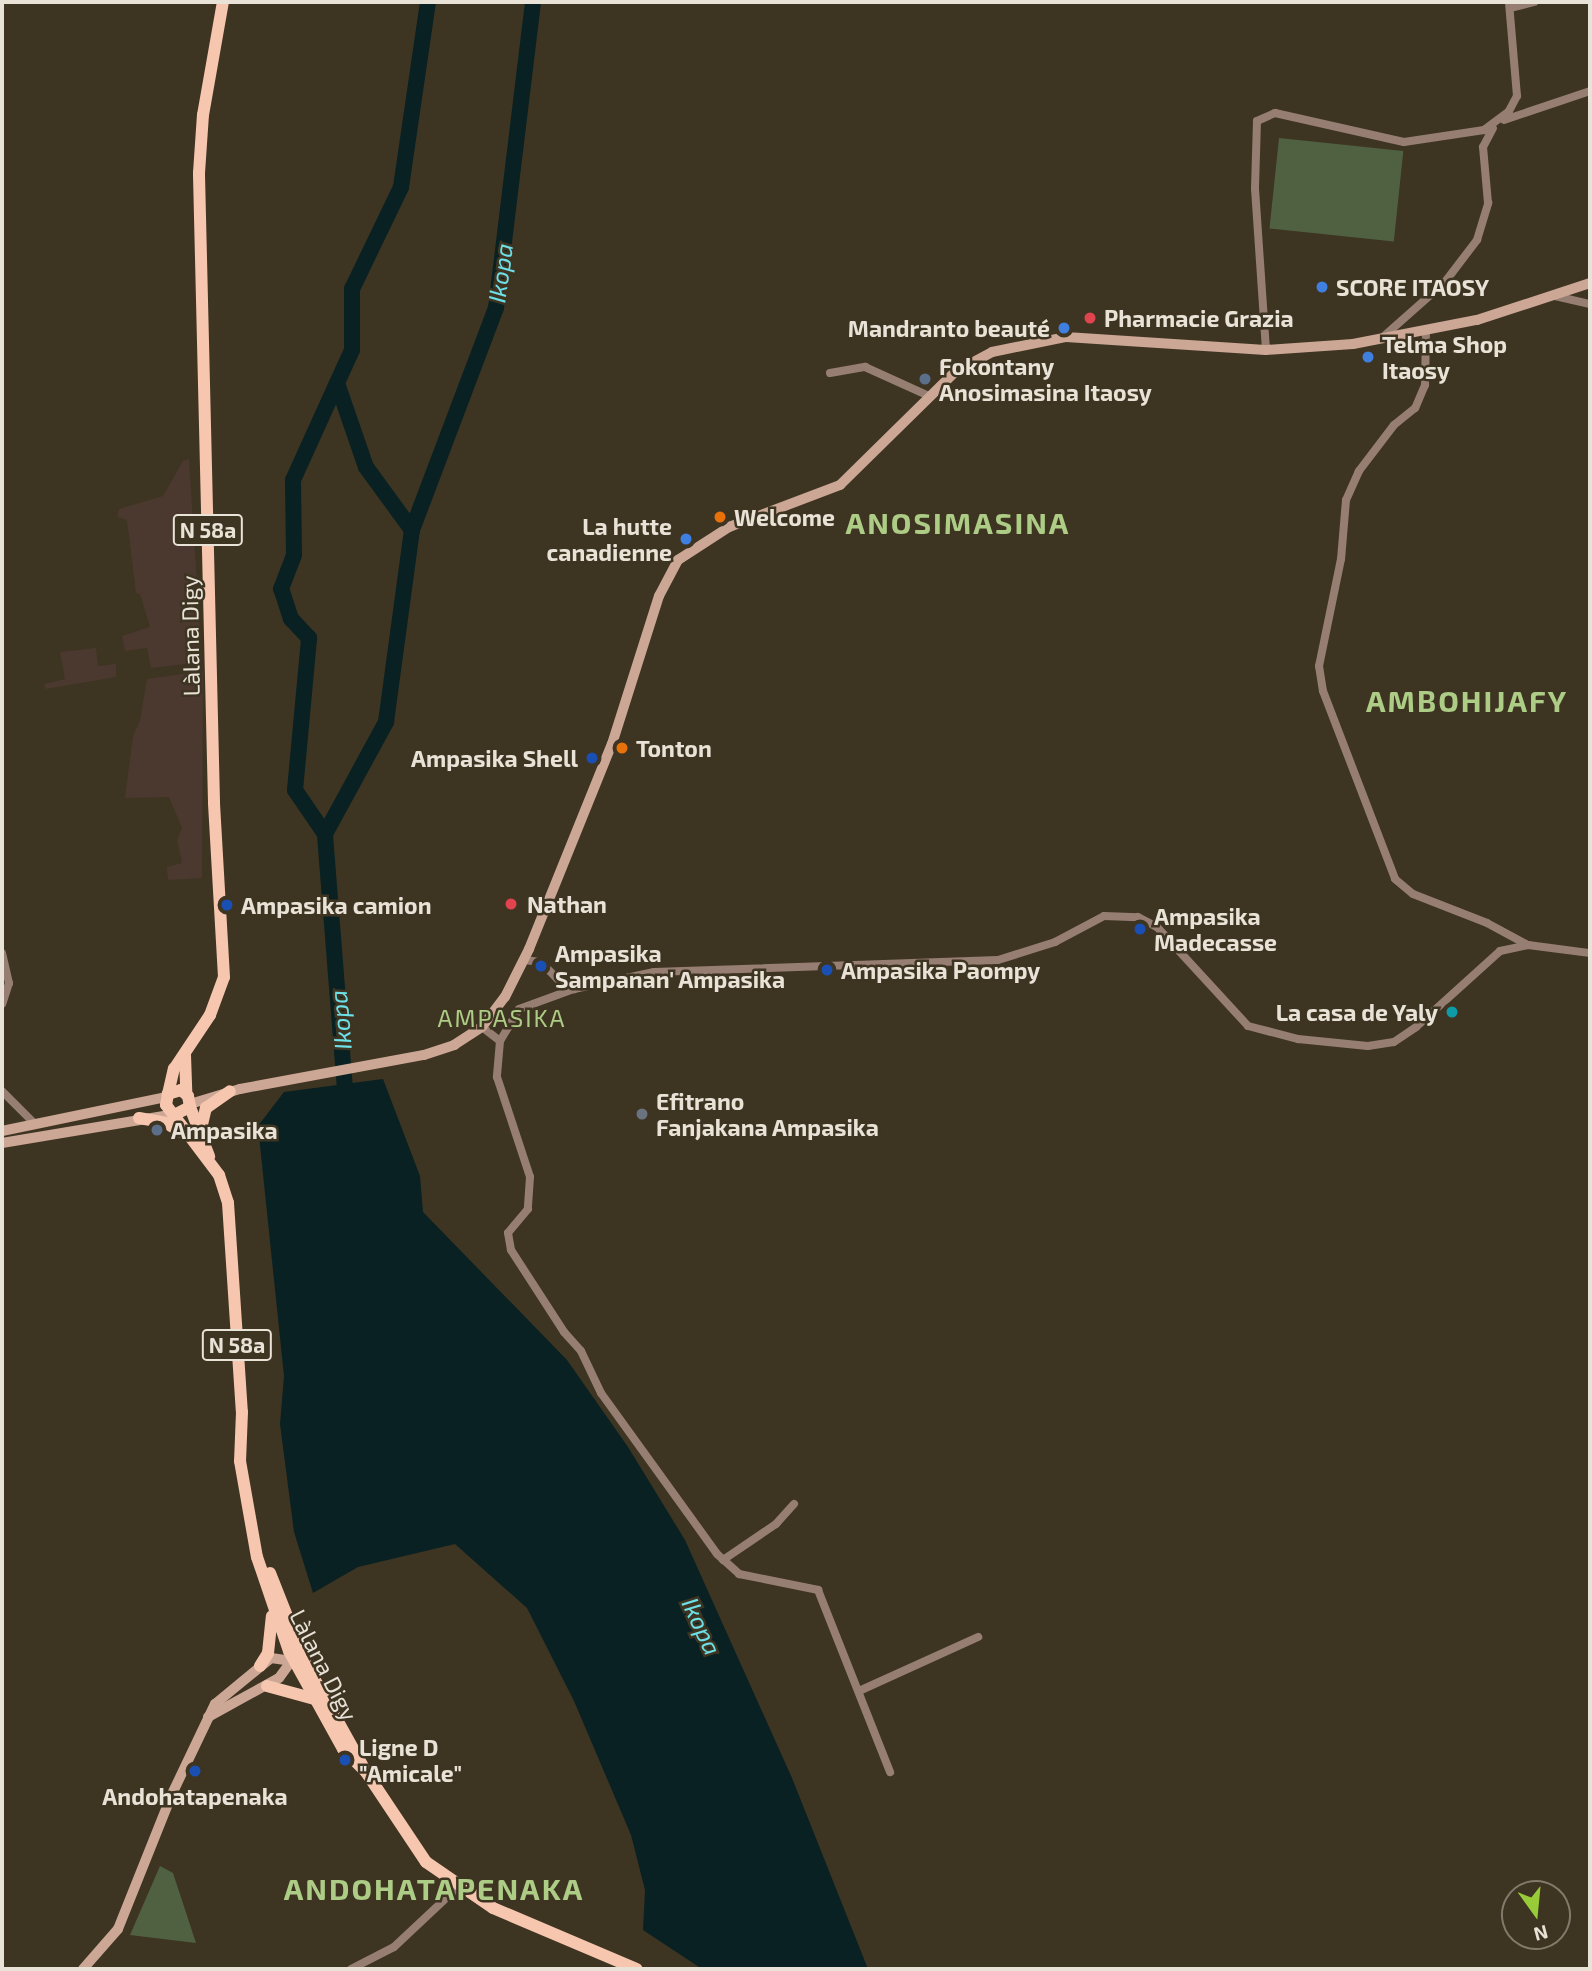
<!DOCTYPE html>
<meta charset="utf-8">
<style>
body{margin:0}
#map{position:relative;width:1592px;height:1971px;overflow:hidden;background:#3e3422;font-family:"Exo 2",sans-serif}
div>[style]{position:absolute}
[style*='--x']{left:calc(var(--x)*1px);top:calc(var(--y)*1px);width:calc(var(--w)*1px);rotate:calc(var(--a)*1deg)}
.industrial>*{inset:0;background:#4b392f}
.green>*{inset:0;background:#506142;transform-origin:0 0}
.water>*{inset:0;background:#092122}
.river>*{height:16px;margin:-8px;padding:0 8px;transform-origin:8px;border-radius:8px;background:#092122}
.street>*{height:8px;margin:-4px;padding:0 4px;transform-origin:4px;border-radius:4px;background:#967e73}
.secondary>*{height:10px;margin:-5px;padding:0 5px;transform-origin:5px;border-radius:5px;background:#cca795}
.primary>*{height:12px;margin:-6px;padding:0 6px;transform-origin:6px;border-radius:6px;background:#f6c6af}
.dots>*{width:19px;height:19px;translate:-50% -50%;box-sizing:border-box;border:4px solid #3e3422;border-radius:50%}
span{translate:-50% -50%;white-space:nowrap;text-align:center;line-height:1.15;-webkit-text-stroke:5px #3e3422;paint-order:stroke}
.shield-label span{padding:2px 5px;background:#3e3422;border:2px solid;border-radius:5px;-webkit-text-stroke-width:0}
.shield-label{font-size:21px;color:#e8e2d7;font-weight:700}
.poi-label{font-size:23px;color:#e8e2d7;font-weight:700}
.left{translate:0 -50%;text-align:left}
.right{translate:-100% -50%;text-align:right}
.street-label{font-size:23px;color:#e8e2d7}
.water-label{font-size:24px;color:#6ee0e8;font-style:italic}
.neighbourhood-label{font-size:24px;color:#adcc85;letter-spacing:2px}
.district-label{font-size:30px;color:#adcc85;font-weight:700;letter-spacing:2px}
.frame{position:absolute;inset:0;border:4px solid #e8e2d7;pointer-events:none}
.north{position:absolute;left:1501px;top:1880px;width:70px;height:70px;box-sizing:border-box;background:#3e3422;border:2px solid #827a6a;border-radius:50%;rotate:165deg;font-size:19px;font-weight:700;line-height:28px;text-align:center;color:#e8e2d7}
.north::after{content:'';display:block;margin:auto;width:24px;height:32px;background:#97cc38;clip-path:polygon(50% 0,100% 100%,50% 72%,0 100%)}
</style>
<div id="map">
<div class="industrial">
<i style="clip-path:polygon(189px 459px,202px 662px,151px 668px,147px 648px,125px 651px,122px 636px,150px 627px,140px 594px,136px 593px,127px 520px,117px 517px,119px 509px,163px 496px,183px 461px)"></i>
<i style="clip-path:polygon(96px 648px,98px 666px,116px 664px,116px 677px,46px 689px,44px 684px,65px 679px,60px 652px)"></i>
<i style="clip-path:polygon(203px 671px,202px 878px,168px 880px,167px 867px,182px 863px,177px 840px,182px 828px,169px 797px,125px 798px,133px 736px,140px 721px,147px 679px)"></i>
</div>
<div class="green">
<i style="left:1279px;top:138px;width:125px;height:91px;rotate:6deg"></i>
<i style="clip-path:polygon(160px 1866px,173px 1873px,196px 1943px,130px 1935px)"></i>
</div>
<div class="water">
<i style="clip-path:polygon(383px 1079px,420px 1176px,423px 1212px,567px 1360px,628px 1447px,685px 1540px,792px 1778px,868px 1969px,702px 1969px,643px 1930px,645px 1890px,631px 1835px,574px 1701px,527px 1608px,455px 1544px,358px 1567px,313px 1593px,294px 1532px,280px 1424px,284px 1376px,258px 1126px,284px 1092px)"></i>
</div>
<div class="river">
<i style="--x:337;--y:383;--w:89;--a:71"></i>
<i style="--x:366;--y:467;--w:78;--a:53.9"></i>
<i style="--x:325;--y:834;--w:128;--a:-61.4"></i>
<i style="--x:386;--y:722;--w:194;--a:-82.3"></i>
<i style="--x:412;--y:530;--w:237;--a:-69.3"></i>
<i style="--x:496;--y:308;--w:308;--a:-83.1"></i>
<i style="--x:346;--y:1102;--w:269;--a:-94.5"></i>
<i style="--x:325;--y:834;--w:53;--a:-124.3"></i>
<i style="--x:295;--y:790;--w:153;--a:-84.7"></i>
<i style="--x:309;--y:638;--w:26;--a:-133"></i>
<i style="--x:291;--y:619;--w:32;--a:-108"></i>
<i style="--x:281;--y:589;--w:36;--a:-69"></i>
<i style="--x:294;--y:555;--w:75;--a:-90.8"></i>
<i style="--x:293;--y:480;--w:143;--a:-65.6"></i>
<i style="--x:352;--y:350;--w:61;--a:-90"></i>
<i style="--x:352;--y:289;--w:113;--a:-64.3"></i>
<i style="--x:401;--y:187;--w:187;--a:-81.7"></i>
</div>
<div class="street">
<i style="--x:1510;--y:8;--w:25;--a:-14"></i>
<i style="--x:1504;--y:120;--w:91;--a:-18.6"></i>
<i style="--x:1555;--y:296;--w:36;--a:13"></i>
<i style="--x:1426;--y:330;--w:55;--a:91"></i>
<i style="--x:1425;--y:385;--w:25;--a:113"></i>
<i style="--x:1415;--y:408;--w:27;--a:141"></i>
<i style="--x:1394;--y:425;--w:58;--a:127.3"></i>
<i style="--x:1359;--y:471;--w:32;--a:114"></i>
<i style="--x:1346;--y:500;--w:59;--a:94.8"></i>
<i style="--x:1341;--y:559;--w:109;--a:101.6"></i>
<i style="--x:1319;--y:666;--w:25;--a:81"></i>
<i style="--x:1323;--y:691;--w:201;--a:69"></i>
<i style="--x:1395;--y:879;--w:23;--a:40"></i>
<i style="--x:1413;--y:894;--w:79;--a:21.4"></i>
<i style="--x:1487;--y:923;--w:44;--a:28.3"></i>
<i style="--x:1383;--y:337;--w:83;--a:-41.6"></i>
<i style="--x:1445;--y:282;--w:53;--a:-52.7"></i>
<i style="--x:1477;--y:240;--w:39;--a:-73"></i>
<i style="--x:1488;--y:203;--w:56;--a:-95.1"></i>
<i style="--x:1483;--y:147;--w:21;--a:-62"></i>
<i style="--x:1266;--y:350;--w:162;--a:-93.9"></i>
<i style="--x:1255;--y:188;--w:67;--a:-88.3"></i>
<i style="--x:1257;--y:121;--w:20;--a:-24"></i>
<i style="--x:1275;--y:113;--w:132;--a:12.7"></i>
<i style="--x:1404;--y:142;--w:81;--a:-8.5"></i>
<i style="--x:1484;--y:130;--w:31;--a:-37"></i>
<i style="--x:1509;--y:111;--w:17;--a:-62"></i>
<i style="--x:1517;--y:96;--w:94;--a:-94.9"></i>
<i style="--x:830;--y:373;--w:36;--a:-10"></i>
<i style="--x:865;--y:367;--w:70;--a:24.4"></i>
<i style="--x:2;--y:953;--w:31;--a:77"></i>
<i style="--x:9;--y:983;--w:22;--a:108"></i>
<i style="--x:524;--y:960;--w:17;--a:7"></i>
<i style="--x:541;--y:962;--w:28;--a:46"></i>
<i style="--x:560;--y:982;--w:16;--a:27"></i>
<i style="--x:482;--y:1027;--w:23;--a:38"></i>
<i style="--x:500;--y:1041;--w:36;--a:95"></i>
<i style="--x:497;--y:1077;--w:105;--a:71.7"></i>
<i style="--x:530;--y:1177;--w:32;--a:94"></i>
<i style="--x:528;--y:1209;--w:31;--a:130"></i>
<i style="--x:508;--y:1233;--w:17;--a:80"></i>
<i style="--x:511;--y:1250;--w:98;--a:57.1"></i>
<i style="--x:564;--y:1332;--w:25;--a:48"></i>
<i style="--x:581;--y:1351;--w:47;--a:64.5"></i>
<i style="--x:601;--y:1393;--w:198;--a:54.2"></i>
<i style="--x:717;--y:1554;--w:30;--a:42"></i>
<i style="--x:739;--y:1574;--w:81;--a:11.4"></i>
<i style="--x:818;--y:1590;--w:196;--a:68.4"></i>
<i style="--x:500;--y:1041;--w:37;--a:-59"></i>
<i style="--x:519;--y:1009;--w:59;--a:-20"></i>
<i style="--x:574;--y:989;--w:82;--a:-12"></i>
<i style="--x:654;--y:972;--w:344;--a:-2"></i>
<i style="--x:998;--y:960;--w:60;--a:-17.5"></i>
<i style="--x:1055;--y:942;--w:55;--a:-28"></i>
<i style="--x:1104;--y:916;--w:34;--a:2"></i>
<i style="--x:1138;--y:917;--w:21;--a:28"></i>
<i style="--x:1157;--y:927;--w:134;--a:47.4"></i>
<i style="--x:1248;--y:1026;--w:52;--a:14.6"></i>
<i style="--x:1298;--y:1039;--w:70;--a:5.7"></i>
<i style="--x:1368;--y:1046;--w:26;--a:-9"></i>
<i style="--x:1394;--y:1042;--w:27;--a:-34"></i>
<i style="--x:1416;--y:1027;--w:113;--a:-42.1"></i>
<i style="--x:1500;--y:951;--w:29;--a:-12"></i>
<i style="--x:1528;--y:945;--w:63;--a:7.4"></i>
<i style="--x:2;--y:1091;--w:47;--a:45"></i>
<i style="--x:723;--y:1560;--w:64;--a:-34.2"></i>
<i style="--x:776;--y:1524;--w:27;--a:-48"></i>
<i style="--x:859;--y:1691;--w:131;--a:-24.4"></i>
<i style="--x:351;--y:1969;--w:48;--a:-27.1"></i>
<i style="--x:394;--y:1947;--w:89;--a:-43.2"></i>
</div>
<div class="secondary">
<i style="--x:190;--y:1104;--w:52;--a:-16.7"></i>
<i style="--x:240;--y:1089;--w:187;--a:-10.5"></i>
<i style="--x:424;--y:1055;--w:32;--a:-18"></i>
<i style="--x:454;--y:1045;--w:33;--a:-33"></i>
<i style="--x:482;--y:1027;--w:38;--a:-53"></i>
<i style="--x:505;--y:997;--w:54;--a:-63.4"></i>
<i style="--x:529;--y:949;--w:221;--a:-68"></i>
<i style="--x:612;--y:744;--w:155;--a:-72.4"></i>
<i style="--x:659;--y:596;--w:41;--a:-62.2"></i>
<i style="--x:678;--y:560;--w:61;--a:-32.9"></i>
<i style="--x:729;--y:527;--w:119;--a:-20.7"></i>
<i style="--x:840;--y:485;--w:161;--a:-44.5"></i>
<i style="--x:955;--y:372;--w:42;--a:-28.4"></i>
<i style="--x:992;--y:352;--w:76;--a:-11.5"></i>
<i style="--x:1066;--y:337;--w:200;--a:3.7"></i>
<i style="--x:1266;--y:350;--w:87;--a:-3.9"></i>
<i style="--x:1353;--y:344;--w:126;--a:-11"></i>
<i style="--x:1477;--y:320;--w:119;--a:-18.1"></i>
<i style="--x:2;--y:1131;--w:167;--a:-11.7"></i>
<i style="--x:2;--y:1143;--w:176;--a:-9.5"></i>
<i style="--x:208;--y:1717;--w:81;--a:-28.8"></i>
<i style="--x:279;--y:1678;--w:27;--a:-54"></i>
<i style="--x:83;--y:1969;--w:53;--a:-48.8"></i>
<i style="--x:118;--y:1929;--w:145;--a:-68.2"></i>
<i style="--x:172;--y:1794;--w:100;--a:-64.5"></i>
<i style="--x:215;--y:1704;--w:72;--a:-39.4"></i>
<i style="--x:271;--y:1658;--w:27;--a:8"></i>
</div>
<div class="primary">
<i style="--x:185;--y:1055;--w:37;--a:88"></i>
<i style="--x:168;--y:1094;--w:26;--a:-77"></i>
<i style="--x:174;--y:1069;--w:65;--a:-56.3"></i>
<i style="--x:210;--y:1015;--w:40;--a:-69.8"></i>
<i style="--x:224;--y:977;--w:175;--a:-93.3"></i>
<i style="--x:214;--y:802;--w:629;--a:-91.37"></i>
<i style="--x:199;--y:173;--w:58;--a:-86.1"></i>
<i style="--x:203;--y:115;--w:115;--a:-80"></i>
<i style="--x:190;--y:1107;--w:53;--a:68.8"></i>
<i style="--x:176;--y:1114;--w:16;--a:-27"></i>
<i style="--x:190;--y:1107;--w:11;--a:-100"></i>
<i style="--x:188;--y:1096;--w:9;--a:-139"></i>
<i style="--x:181;--y:1090;--w:14;--a:163"></i>
<i style="--x:168;--y:1094;--w:11;--a:100"></i>
<i style="--x:166;--y:1105;--w:88;--a:52.9"></i>
<i style="--x:219;--y:1175;--w:29;--a:72"></i>
<i style="--x:228;--y:1203;--w:209;--a:86.2"></i>
<i style="--x:242;--y:1412;--w:49;--a:92.3"></i>
<i style="--x:240;--y:1461;--w:97;--a:80"></i>
<i style="--x:257;--y:1557;--w:99;--a:71.2"></i>
<i style="--x:289;--y:1651;--w:112;--a:61.1"></i>
<i style="--x:343;--y:1749;--w:33;--a:45"></i>
<i style="--x:139;--y:1118;--w:27;--a:10"></i>
<i style="--x:166;--y:1123;--w:24;--a:30"></i>
<i style="--x:201;--y:1129;--w:22;--a:-77"></i>
<i style="--x:206;--y:1108;--w:29;--a:-35"></i>
<i style="--x:270;--y:1573;--w:98;--a:68.4"></i>
<i style="--x:306;--y:1664;--w:124;--a:60.9"></i>
<i style="--x:366;--y:1772;--w:108;--a:56.3"></i>
<i style="--x:426;--y:1862;--w:81;--a:34.5"></i>
<i style="--x:493;--y:1908;--w:156;--a:23"></i>
<i style="--x:260;--y:1666;--w:15;--a:-58"></i>
<i style="--x:268;--y:1653;--w:37;--a:-84"></i>
<i style="--x:267;--y:1686;--w:50;--a:15.2"></i>
</div>
<div class="dots">
<i style="left:1322px;top:287px;background:#3f7fe0"></i>
<i style="left:1090px;top:318px;background:#e0444e"></i>
<i style="left:1064px;top:328px;background:#3f7fe0"></i>
<i style="left:1368px;top:357px;background:#3f7fe0"></i>
<i style="left:925px;top:379px;background:#5c6f8a"></i>
<i style="left:720px;top:517px;background:#e8710a"></i>
<i style="left:686px;top:539px;background:#3f7fe0"></i>
<i style="left:622px;top:748px;background:#e8710a"></i>
<i style="left:592px;top:758px;background:#1a4fb4"></i>
<i style="left:511px;top:904px;background:#e0444e"></i>
<i style="left:227px;top:905px;background:#1a4fb4"></i>
<i style="left:1140px;top:929px;background:#1a4fb4"></i>
<i style="left:541px;top:966px;background:#1a4fb4"></i>
<i style="left:827px;top:970px;background:#1a4fb4"></i>
<i style="left:1452px;top:1012px;background:#0f9aa8"></i>
<i style="left:642px;top:1114px;background:#6b7280"></i>
<i style="left:157px;top:1130px;background:#5c6f8a"></i>
<i style="left:345px;top:1760px;background:#1a4fb4"></i>
<i style="left:195px;top:1771px;background:#1a4fb4"></i>
</div>
<div class="shield-label">
<span style="left:208px;top:530px">N 58a</span>
<span style="left:237px;top:1345px">N 58a</span>
</div>
<div class="poi-label">
<span class="left" style="left:1336px;top:287px">SCORE ITAOSY</span>
<span class="left" style="left:1104px;top:318px">Pharmacie Grazia</span>
<span class="right" style="left:1050px;top:328px">Mandranto beauté</span>
<span class="left" style="left:1382px;top:357px">Telma Shop<br>Itaosy</span>
<span class="left" style="left:939px;top:379px">Fokontany<br>Anosimasina Itaosy</span>
<span class="left" style="left:734px;top:517px">Welcome</span>
<span class="right" style="left:672px;top:539px">La hutte<br>canadienne</span>
<span class="left" style="left:636px;top:748px">Tonton</span>
<span class="right" style="left:578px;top:758px">Ampasika Shell</span>
<span class="left" style="left:527px;top:904px">Nathan</span>
<span class="left" style="left:241px;top:905px">Ampasika camion</span>
<span class="left" style="left:1154px;top:929px">Ampasika<br>Madecasse</span>
<span class="left" style="left:555px;top:966px">Ampasika<br>Sampanan' Ampasika</span>
<span class="left" style="left:841px;top:970px">Ampasika Paompy</span>
<span class="right" style="left:1438px;top:1012px">La casa de Yaly</span>
<span class="left" style="left:656px;top:1114px">Efitrano<br>Fanjakana Ampasika</span>
<span class="left" style="left:171px;top:1130px">Ampasika</span>
<span class="left" style="left:359px;top:1760px">Ligne D<br>"Amicale"</span>
<span style="left:195px;top:1796px">Andohatapenaka</span>
</div>
<div class="street-label">
<span style="left:190px;top:636px;rotate:-91deg">Làlana Digy</span>
<span style="left:324px;top:1665px;rotate:63deg">Làlana Digy</span>
</div>
<div class="water-label">
<span style="left:500px;top:273px;rotate:-82deg">Ikopa</span>
<span style="left:340px;top:1020px;rotate:-95deg">Ikopa</span>
<span style="left:702px;top:1626px;rotate:65deg">Ikopa</span>
</div>
<div class="neighbourhood-label">
<span style="left:502px;top:1018px">AMPASIKA</span>
</div>
<div class="district-label">
<span style="left:958px;top:522px">ANOSIMASINA</span>
<span style="left:1467px;top:700px">AMBOHIJAFY</span>
<span style="left:434px;top:1888px">ANDOHATAPENAKA</span>
</div>
<div class="frame"></div>
<div class="north">N</div>
</div>
